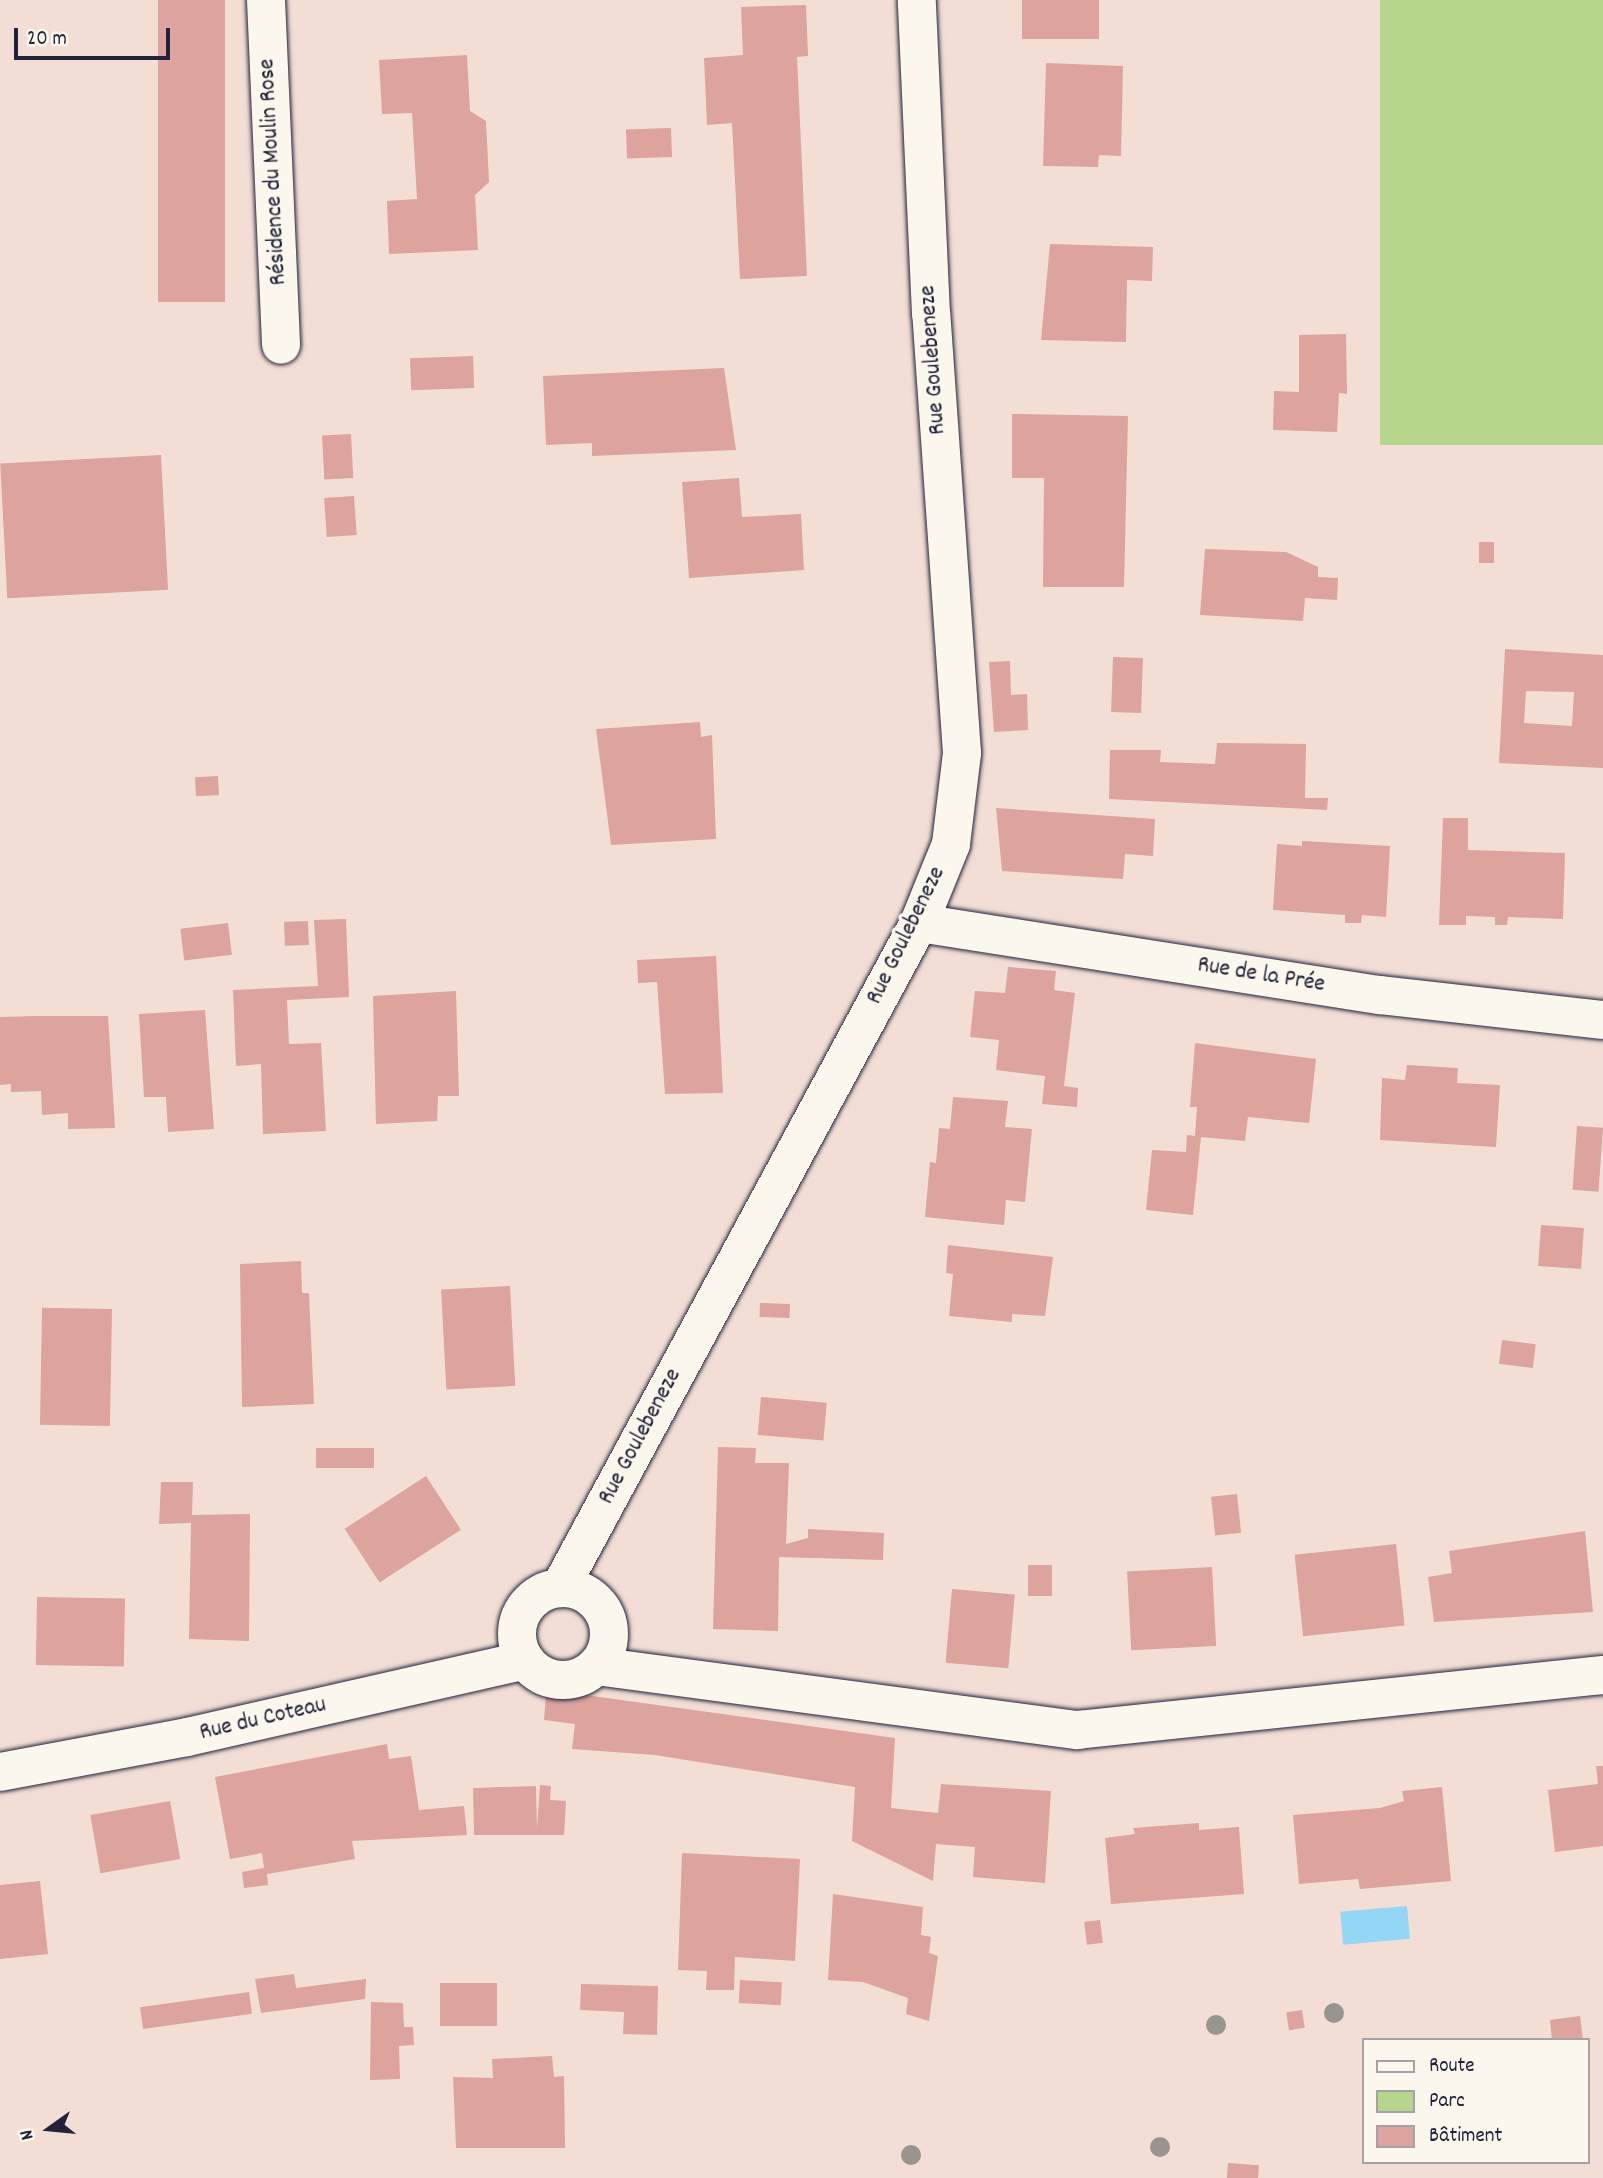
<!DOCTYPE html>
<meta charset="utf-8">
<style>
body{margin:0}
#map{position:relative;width:1603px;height:2178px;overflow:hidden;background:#f2ded5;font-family:Dekko,sans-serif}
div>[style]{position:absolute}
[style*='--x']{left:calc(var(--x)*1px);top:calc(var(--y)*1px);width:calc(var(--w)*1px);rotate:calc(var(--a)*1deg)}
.green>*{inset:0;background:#b6d58d;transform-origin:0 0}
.water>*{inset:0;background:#93d6f5;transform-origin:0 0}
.building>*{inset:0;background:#dda39e;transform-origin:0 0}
.roads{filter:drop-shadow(0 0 2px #22223b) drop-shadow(0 0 2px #22223b)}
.minor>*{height:38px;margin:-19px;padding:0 19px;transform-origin:19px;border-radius:19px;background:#fbf7ec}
.minor>.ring{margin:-19px;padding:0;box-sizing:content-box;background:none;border:38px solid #fbf7ec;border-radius:50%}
.trees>*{width:20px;height:20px;margin:-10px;border-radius:50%;background:#98948e}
span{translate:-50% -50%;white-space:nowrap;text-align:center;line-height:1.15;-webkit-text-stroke:7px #fbf7ec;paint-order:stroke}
.street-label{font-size:24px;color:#22223b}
.legend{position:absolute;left:1362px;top:2038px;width:228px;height:126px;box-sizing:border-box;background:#fbf7ec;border:2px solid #a4a2a5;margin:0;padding:9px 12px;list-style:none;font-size:21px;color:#22223b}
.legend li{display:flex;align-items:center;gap:14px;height:35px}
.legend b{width:35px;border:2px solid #a4a2a5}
.north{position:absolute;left:14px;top:2094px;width:70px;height:70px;-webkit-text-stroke:5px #fbf7ec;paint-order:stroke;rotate:255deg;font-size:19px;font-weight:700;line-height:28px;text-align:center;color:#22223b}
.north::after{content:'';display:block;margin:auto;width:24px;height:32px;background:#22223b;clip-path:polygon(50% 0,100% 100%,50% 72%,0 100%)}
.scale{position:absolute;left:14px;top:28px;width:156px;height:32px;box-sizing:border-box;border:4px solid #22223b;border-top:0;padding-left:9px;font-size:21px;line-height:24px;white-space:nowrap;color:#22223b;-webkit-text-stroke:5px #fbf7ec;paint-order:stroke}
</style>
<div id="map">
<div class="green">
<i style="left:1380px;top:0;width:223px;height:445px"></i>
</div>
<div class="water">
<i style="left:1407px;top:1906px;width:33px;height:67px;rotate:85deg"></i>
</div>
<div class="building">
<i style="left:158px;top:0;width:67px;height:302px"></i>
<i style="left:1022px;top:0;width:77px;height:39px"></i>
<i style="clip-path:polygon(806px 5px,808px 56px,797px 57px,807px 276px,740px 279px,732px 123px,707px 125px,704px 58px,743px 55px,741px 7px)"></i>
<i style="clip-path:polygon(467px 55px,470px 111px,486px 121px,489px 182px,475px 195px,478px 250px,389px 254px,387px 201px,417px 199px,412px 113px,382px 114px,379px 60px)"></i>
<i style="clip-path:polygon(1046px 63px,1123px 66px,1121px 156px,1099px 155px,1098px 167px,1043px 166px)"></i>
<i style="left:671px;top:128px;width:29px;height:45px;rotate:88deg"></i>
<i style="clip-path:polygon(1050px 244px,1153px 247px,1152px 281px,1127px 280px,1126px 342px,1041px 340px)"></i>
<i style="clip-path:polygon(1346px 334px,1347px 394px,1339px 393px,1337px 432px,1273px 430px,1274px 391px,1299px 392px,1299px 335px)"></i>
<i style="left:473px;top:356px;width:32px;height:63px;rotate:88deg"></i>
<i style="clip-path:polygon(724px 368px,736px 450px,592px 456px,592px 443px,546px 445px,543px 376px)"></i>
<i style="clip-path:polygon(1012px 414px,1128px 416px,1124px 587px,1043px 587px,1044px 478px,1012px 478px)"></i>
<i style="left:351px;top:434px;width:44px;height:29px;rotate:87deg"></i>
<i style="left:161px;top:455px;width:135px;height:161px;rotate:87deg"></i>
<i style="clip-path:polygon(739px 478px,742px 517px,801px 514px,804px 570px,689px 578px,682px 482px)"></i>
<i style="left:354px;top:496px;width:39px;height:30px;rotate:86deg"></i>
<i style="left:1479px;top:542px;width:15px;height:21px"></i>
<i style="clip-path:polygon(1205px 549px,1286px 552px,1318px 567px,1318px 577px,1338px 578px,1337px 600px,1305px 598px,1303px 621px,1200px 615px)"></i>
<i style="clip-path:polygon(evenodd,1505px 649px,1603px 655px,1603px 768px,1499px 763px,1505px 649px,1526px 691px,1574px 692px,1572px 726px,1524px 723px,1526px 691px)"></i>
<i style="left:1113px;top:657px;width:30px;height:55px;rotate:2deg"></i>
<i style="clip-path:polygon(1010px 661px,1011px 695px,1027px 694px,1028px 730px,994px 732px,989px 662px)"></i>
<i style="clip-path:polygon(700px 722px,701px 737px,712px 735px,716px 839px,611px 845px,596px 729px)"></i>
<i style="clip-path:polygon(1217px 743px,1306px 744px,1305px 798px,1328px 798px,1327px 810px,1109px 799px,1110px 750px,1161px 750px,1160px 762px,1215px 764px)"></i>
<i style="left:218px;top:776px;width:19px;height:23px;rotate:87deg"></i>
<i style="clip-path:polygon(996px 808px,1155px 819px,1153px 856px,1125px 854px,1123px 879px,1002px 871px)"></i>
<i style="clip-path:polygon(1443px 818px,1468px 818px,1468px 850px,1565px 853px,1563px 919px,1508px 917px,1507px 925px,1495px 925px,1495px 917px,1466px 916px,1466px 925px,1439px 925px)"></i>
<i style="clip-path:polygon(1302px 841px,1390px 846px,1386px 917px,1362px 915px,1361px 923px,1345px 923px,1345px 915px,1273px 910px,1277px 844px,1302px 846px)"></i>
<i style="clip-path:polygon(346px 919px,349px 997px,287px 1000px,289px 1044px,321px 1043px,326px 1131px,263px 1134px,261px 1064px,236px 1066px,233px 990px,318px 986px,314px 920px)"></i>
<i style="left:308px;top:921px;width:24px;height:24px;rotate:88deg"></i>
<i style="left:228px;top:923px;width:32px;height:48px;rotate:83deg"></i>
<i style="clip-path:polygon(716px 956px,723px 1093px,665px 1094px,657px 982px,638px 983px,637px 960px)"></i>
<i style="clip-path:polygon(1008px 967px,1056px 971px,1054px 990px,1075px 993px,1064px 1086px,1078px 1088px,1077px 1107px,1042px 1104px,1045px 1076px,996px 1070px,999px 1040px,970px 1037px,975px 991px,1005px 993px)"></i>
<i style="clip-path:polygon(456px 991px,459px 1096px,438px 1096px,437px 1121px,376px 1124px,373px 996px)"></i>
<i style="clip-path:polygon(205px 1010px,214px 1129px,168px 1132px,166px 1097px,144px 1097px,139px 1014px)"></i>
<i style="clip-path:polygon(37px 1016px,108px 1016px,115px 1128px,68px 1129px,68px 1113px,42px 1115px,41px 1091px,11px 1092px,11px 1084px,0 1085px,0 1017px)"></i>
<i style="clip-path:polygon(1195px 1043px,1316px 1059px,1309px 1123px,1248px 1117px,1245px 1141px,1201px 1137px,1193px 1215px,1146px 1210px,1152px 1150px,1186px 1152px,1187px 1135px,1195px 1136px,1197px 1107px,1190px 1107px)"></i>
<i style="clip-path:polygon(1407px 1065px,1458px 1068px,1457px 1083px,1500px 1085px,1496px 1147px,1380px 1140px,1382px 1078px,1405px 1080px)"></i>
<i style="clip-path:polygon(953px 1097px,1008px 1101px,1005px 1127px,1032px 1129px,1025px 1202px,1006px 1200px,1004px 1225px,925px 1217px,930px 1162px,936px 1163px,939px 1128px,950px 1129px)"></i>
<i style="left:1577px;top:1126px;width:26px;height:64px;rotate:4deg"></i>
<i style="left:1541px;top:1225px;width:43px;height:41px;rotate:4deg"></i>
<i style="clip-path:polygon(948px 1245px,1053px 1257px,1045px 1316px,1012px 1314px,1012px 1322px,949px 1316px,953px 1274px,946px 1273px)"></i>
<i style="clip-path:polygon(301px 1261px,302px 1293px,309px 1293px,314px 1404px,242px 1407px,240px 1264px)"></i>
<i style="left:510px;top:1286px;width:100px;height:69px;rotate:87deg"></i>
<i style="left:760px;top:1303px;width:30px;height:14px;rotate:2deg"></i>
<i style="left:112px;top:1309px;width:117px;height:70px;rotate:91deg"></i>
<i style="left:1502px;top:1340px;width:34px;height:24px;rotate:7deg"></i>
<i style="left:761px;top:1397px;width:66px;height:38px;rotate:5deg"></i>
<i style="clip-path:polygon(718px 1447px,756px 1448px,755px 1463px,789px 1463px,786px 1544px,808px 1538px,808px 1529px,884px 1533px,883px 1560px,779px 1557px,778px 1631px,713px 1629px)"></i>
<i style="left:374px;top:1448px;width:20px;height:58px;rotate:90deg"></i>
<i style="left:426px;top:1476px;width:64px;height:97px;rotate:57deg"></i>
<i style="clip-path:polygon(161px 1482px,193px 1482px,192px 1515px,250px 1514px,249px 1641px,189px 1639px,191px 1523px,159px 1524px)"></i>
<i style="left:1237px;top:1494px;width:39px;height:26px;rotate:84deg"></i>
<i style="clip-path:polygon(1585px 1531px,1593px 1612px,1434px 1622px,1428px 1577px,1452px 1573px,1449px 1551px)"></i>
<i style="left:1396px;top:1544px;width:82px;height:102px;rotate:84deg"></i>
<i style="left:1028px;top:1565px;width:24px;height:31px"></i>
<i style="left:1212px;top:1567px;width:79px;height:85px;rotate:87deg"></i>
<i style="left:952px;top:1589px;width:63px;height:74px;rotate:5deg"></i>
<i style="left:37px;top:1597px;width:88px;height:68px;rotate:1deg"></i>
<i style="clip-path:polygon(546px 1695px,585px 1695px,895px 1738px,891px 1808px,938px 1813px,941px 1784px,1051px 1791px,1045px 1883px,973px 1877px,975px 1847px,936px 1844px,933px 1881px,868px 1849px,852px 1841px,855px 1787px,655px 1755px,572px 1749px,575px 1724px,544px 1720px)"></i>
<i style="clip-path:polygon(387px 1744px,389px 1759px,411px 1756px,419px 1810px,464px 1806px,467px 1835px,352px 1841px,355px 1859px,267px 1874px,268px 1885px,244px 1888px,242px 1872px,264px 1868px,262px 1853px,230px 1859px,215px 1777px)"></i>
<i style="clip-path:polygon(1596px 1766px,1603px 1766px,1603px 1846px,1555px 1852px,1548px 1790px,1598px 1784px)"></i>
<i style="clip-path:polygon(540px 1785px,551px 1786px,550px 1800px,566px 1801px,564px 1835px,474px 1835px,473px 1788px,536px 1786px,537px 1829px)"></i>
<i style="clip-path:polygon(1442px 1787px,1451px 1881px,1360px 1889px,1358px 1879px,1299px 1884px,1293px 1815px,1380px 1808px,1404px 1801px,1402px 1791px)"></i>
<i style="left:170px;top:1801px;width:59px;height:81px;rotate:80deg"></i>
<i style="clip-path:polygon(1199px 1823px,1199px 1830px,1239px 1827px,1244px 1894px,1111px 1904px,1105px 1838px,1135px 1834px,1133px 1828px)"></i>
<i style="clip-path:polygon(682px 1853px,800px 1859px,795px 1961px,735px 1957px,734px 1990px,706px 1990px,707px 1971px,678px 1970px)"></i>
<i style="clip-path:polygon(40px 1881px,48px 1954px,0 1959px,0 1885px)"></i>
<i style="clip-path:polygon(833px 1894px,923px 1907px,921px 1935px,931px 1937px,929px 1953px,938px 1956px,929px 2021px,906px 2014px,908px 1998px,863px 1982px,828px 1980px)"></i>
<i style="left:1100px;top:1920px;width:23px;height:16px;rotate:83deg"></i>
<i style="clip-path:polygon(294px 1974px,296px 1988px,366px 1979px,365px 1999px,261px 2013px,255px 1979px)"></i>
<i style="left:740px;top:1980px;width:42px;height:23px;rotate:3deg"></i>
<i style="left:440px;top:1983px;width:57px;height:43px"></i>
<i style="clip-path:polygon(581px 1984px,658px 1986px,657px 2035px,623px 2034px,624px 2012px,580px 2010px)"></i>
<i style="left:249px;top:1992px;width:22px;height:110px;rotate:82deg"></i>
<i style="clip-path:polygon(371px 2002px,403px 2003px,404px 2027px,413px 2027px,414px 2045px,399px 2046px,400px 2079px,370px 2080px)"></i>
<i style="left:1302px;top:2010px;width:18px;height:16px;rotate:81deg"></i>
<i style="clip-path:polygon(1580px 2016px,1583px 2040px,1552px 2040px,1550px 2020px)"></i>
<i style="clip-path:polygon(552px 2056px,554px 2077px,564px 2076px,565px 2148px,456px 2148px,453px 2077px,493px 2078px,492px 2059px)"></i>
<i style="left:1228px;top:2163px;width:31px;height:15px;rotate:4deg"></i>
</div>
<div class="roads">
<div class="minor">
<i style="--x:266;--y:0;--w:345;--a:87.5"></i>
<i style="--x:919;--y:923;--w:467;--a:8.9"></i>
<i style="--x:1380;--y:995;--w:224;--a:6.4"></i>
<i style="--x:560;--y:1588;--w:756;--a:-61.64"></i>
<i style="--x:919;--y:923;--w:85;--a:-67.9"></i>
<i style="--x:951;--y:844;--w:92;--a:-83.1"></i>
<i style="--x:962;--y:753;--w:440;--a:-94"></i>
<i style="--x:931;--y:314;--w:314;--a:-92.6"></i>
<i class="ring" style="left:517px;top:1588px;width:54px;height:54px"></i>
<i style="--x:596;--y:1666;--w:485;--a:7.6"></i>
<i style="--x:1077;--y:1730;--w:529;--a:-5.97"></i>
<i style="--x:0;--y:1772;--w:190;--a:-10.6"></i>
<i style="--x:187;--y:1737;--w:347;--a:-12.8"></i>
</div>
</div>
<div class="trees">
<i style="left:1334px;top:2013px"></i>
<i style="left:1216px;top:2025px"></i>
<i style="left:1160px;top:2147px"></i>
<i style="left:911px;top:2155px"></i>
</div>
<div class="street-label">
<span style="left:274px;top:172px;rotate:-93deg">Résidence du Moulin Rose</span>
<span style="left:934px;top:360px;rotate:-94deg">Rue Goulebeneze</span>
<span style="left:907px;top:936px;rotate:-64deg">Rue Goulebeneze</span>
<span style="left:1261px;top:976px;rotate:9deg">Rue de la Prée</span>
<span style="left:641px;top:1437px;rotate:-62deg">Rue Goulebeneze</span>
<span style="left:263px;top:1720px;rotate:-13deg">Rue du Coteau</span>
</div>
<ul class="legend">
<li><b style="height:9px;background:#fbf7ec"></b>Route</li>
<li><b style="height:19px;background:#b6d58d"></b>Parc</li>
<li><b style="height:19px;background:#dda39e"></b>Bâtiment</li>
</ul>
<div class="north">N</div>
<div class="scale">20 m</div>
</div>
